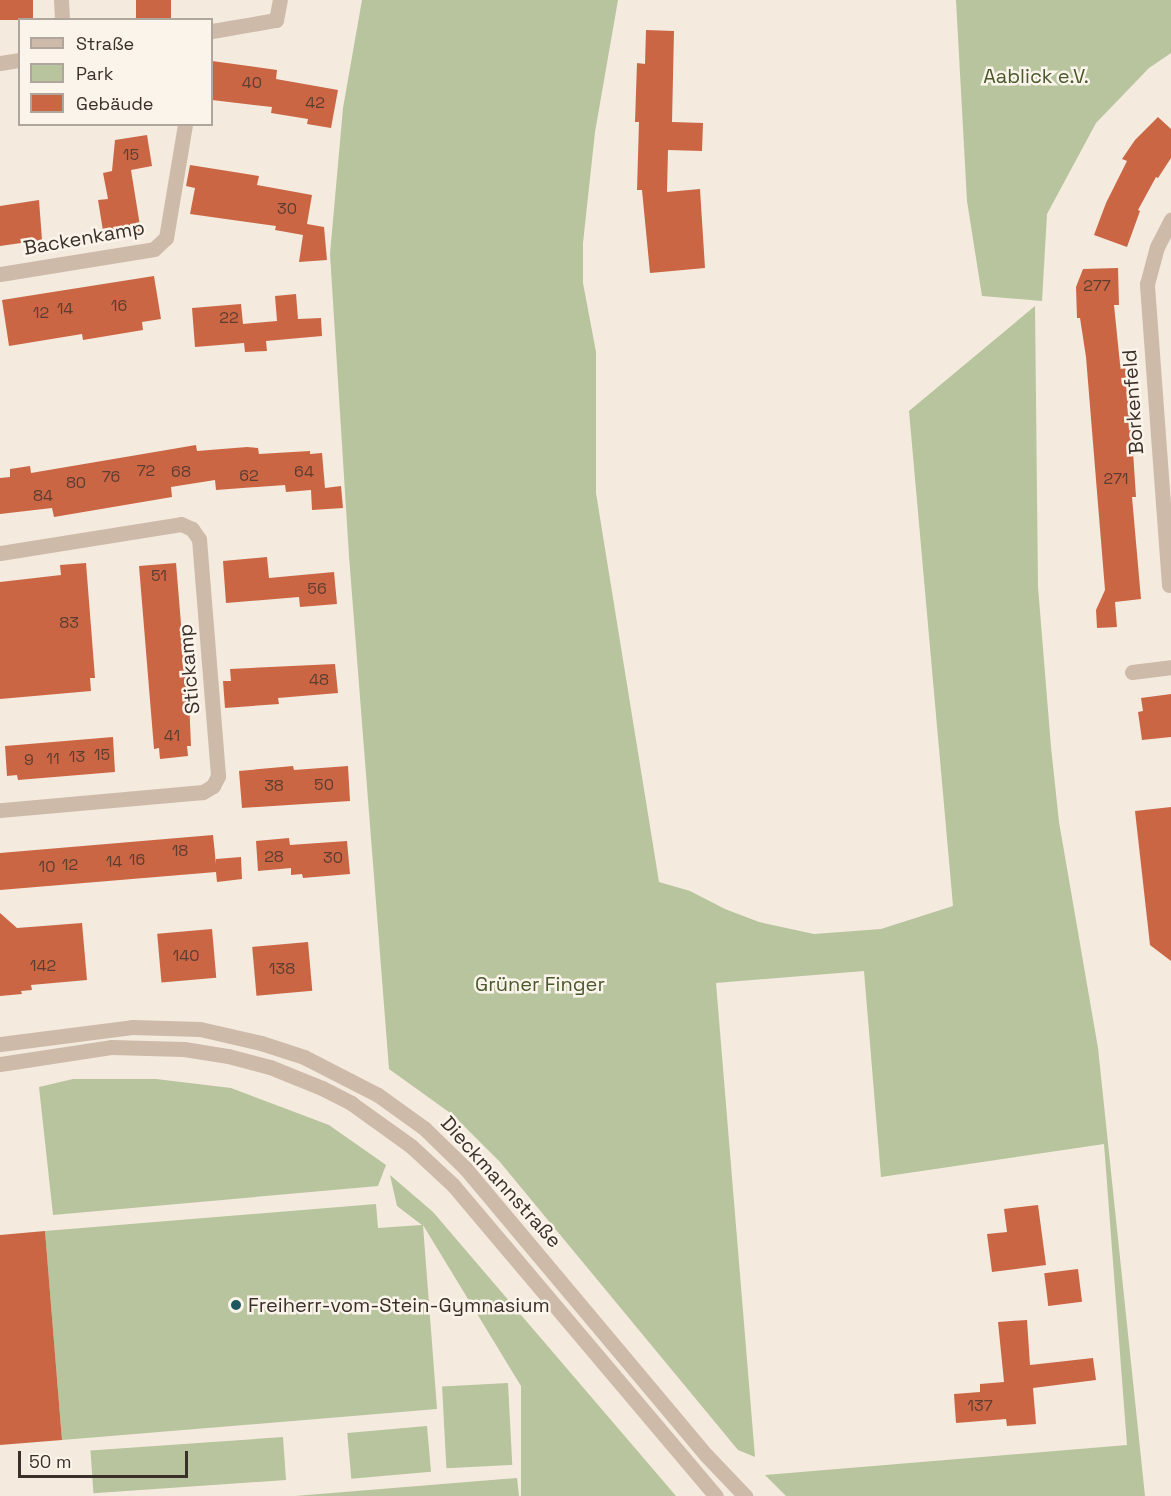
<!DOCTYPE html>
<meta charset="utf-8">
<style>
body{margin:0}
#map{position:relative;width:1171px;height:1496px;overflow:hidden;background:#f4eade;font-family:"Space Grotesk",sans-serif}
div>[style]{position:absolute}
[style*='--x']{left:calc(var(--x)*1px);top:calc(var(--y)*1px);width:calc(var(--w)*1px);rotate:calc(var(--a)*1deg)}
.green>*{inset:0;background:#b7c49d;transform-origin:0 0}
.building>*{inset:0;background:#cb6645;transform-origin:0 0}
.minor>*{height:15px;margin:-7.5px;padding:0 7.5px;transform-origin:7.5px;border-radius:7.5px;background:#cdbaa9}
.dots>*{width:16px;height:16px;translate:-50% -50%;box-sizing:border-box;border:3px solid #fbf4eb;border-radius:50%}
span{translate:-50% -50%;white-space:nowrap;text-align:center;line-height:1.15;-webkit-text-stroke:5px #fbf4eb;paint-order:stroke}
.number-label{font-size:16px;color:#5e3d30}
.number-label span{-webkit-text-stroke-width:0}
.park-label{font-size:20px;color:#48592c}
.street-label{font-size:20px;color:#3a2f29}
.poi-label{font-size:20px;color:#3a2f29}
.left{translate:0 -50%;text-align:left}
.legend{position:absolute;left:18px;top:18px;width:195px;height:108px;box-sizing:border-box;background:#fbf4eb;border:2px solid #aea59d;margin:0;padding:8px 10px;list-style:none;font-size:18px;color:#3a2f29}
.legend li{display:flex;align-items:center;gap:12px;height:30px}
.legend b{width:30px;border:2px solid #aea59d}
.scale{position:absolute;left:18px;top:1451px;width:170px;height:27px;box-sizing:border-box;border:3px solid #3a2f29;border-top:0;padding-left:8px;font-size:18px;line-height:21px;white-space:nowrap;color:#3a2f29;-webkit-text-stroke:4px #fbf4eb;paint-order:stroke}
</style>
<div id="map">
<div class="green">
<i style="clip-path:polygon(362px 0,618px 0,595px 132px,583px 243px,583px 283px,596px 352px,596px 493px,659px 882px,690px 891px,725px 909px,759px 922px,814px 934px,881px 929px,953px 906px,909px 411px,1035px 306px,1038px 587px,1051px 747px,1059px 822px,1098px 1048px,1145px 1496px,786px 1496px,765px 1475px,1127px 1445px,1104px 1144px,881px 1177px,864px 971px,716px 983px,755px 1457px,738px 1450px,500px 1162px,453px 1115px,389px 1069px,349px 556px,330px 254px,343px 108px)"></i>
<i style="clip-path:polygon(956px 0,1171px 0,1171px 53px,1149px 68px,1096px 123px,1047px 214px,1042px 301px,982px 296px,967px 201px)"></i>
<i style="clip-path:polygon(73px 1079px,156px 1079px,231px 1088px,329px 1125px,386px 1165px,378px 1186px,53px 1215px,39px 1087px)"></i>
<i style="clip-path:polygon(390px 1175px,433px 1212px,676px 1496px,521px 1496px,521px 1386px,423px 1225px,437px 1409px,62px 1440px,45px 1231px,376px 1204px,378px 1228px,422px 1225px,397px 1206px)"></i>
<i style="left:508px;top:1383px;width:82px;height:66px;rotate:87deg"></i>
<i style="left:427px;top:1426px;width:46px;height:80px;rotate:85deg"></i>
<i style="left:283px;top:1437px;width:43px;height:193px;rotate:86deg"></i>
<i style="clip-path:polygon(517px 1478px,519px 1496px,295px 1496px)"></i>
</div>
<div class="building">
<i style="left:0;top:0;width:33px;height:20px"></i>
<i style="left:136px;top:0;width:35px;height:19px"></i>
<i style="clip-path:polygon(646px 30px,674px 31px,672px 122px,703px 123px,702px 151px,668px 150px,667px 192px,700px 189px,705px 268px,650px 273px,642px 190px,637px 190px,639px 122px,635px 122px,637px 63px,645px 64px)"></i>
<i style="clip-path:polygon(212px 61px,277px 70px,276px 79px,338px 90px,331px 128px,307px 124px,308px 119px,271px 113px,272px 107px,212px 100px)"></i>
<i style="clip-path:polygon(1158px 117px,1171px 129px,1171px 158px,1158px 178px,1156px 177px,1138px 210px,1140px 211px,1127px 247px,1094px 235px,1106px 203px,1127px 161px,1122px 159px,1135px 140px)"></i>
<i style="clip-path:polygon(147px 135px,152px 166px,131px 170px,141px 232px,104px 237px,98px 200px,108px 199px,103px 173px,112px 171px,115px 140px)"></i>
<i style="clip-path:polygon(190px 165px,259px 176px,257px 185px,312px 195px,307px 224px,324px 227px,327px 260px,299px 262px,303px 235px,275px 230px,276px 226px,190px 214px,195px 188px,186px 186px)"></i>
<i style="clip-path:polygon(39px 200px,42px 240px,0 246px,0 206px)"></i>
<i style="clip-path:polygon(1118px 268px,1119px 305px,1114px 305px,1120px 364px,1125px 364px,1132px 436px,1136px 497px,1132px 497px,1141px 599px,1115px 602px,1117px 627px,1097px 628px,1096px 610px,1105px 590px,1086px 357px,1080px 318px,1077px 318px,1076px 287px,1083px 269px)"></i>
<i style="clip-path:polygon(154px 276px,161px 319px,142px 322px,143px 330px,83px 340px,82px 334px,9px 346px,2px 300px)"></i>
<i style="clip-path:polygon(296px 294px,298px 319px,321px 318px,322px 336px,266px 341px,267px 351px,245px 352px,244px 343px,195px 347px,192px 308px,241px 304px,243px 324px,277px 321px,275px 296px)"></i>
<i style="clip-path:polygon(196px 445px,197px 451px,247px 447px,258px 448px,259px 454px,310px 451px,310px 454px,322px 453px,325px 488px,341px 486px,343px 508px,312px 510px,311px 490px,286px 492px,285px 485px,216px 490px,215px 480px,171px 487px,172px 497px,54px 517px,52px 508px,0 514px,0 478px,10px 477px,10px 469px,30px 466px,31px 473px)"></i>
<i style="clip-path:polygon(267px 557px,269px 578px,334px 572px,337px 604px,300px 607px,299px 597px,226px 603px,223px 561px)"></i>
<i style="clip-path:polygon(86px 563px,95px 678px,90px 678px,91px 691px,0 699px,0 582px,61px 575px,60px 565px)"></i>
<i style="clip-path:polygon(176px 563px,184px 660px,188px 675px,191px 746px,187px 746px,188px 756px,160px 759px,159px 748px,154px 749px,139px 566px)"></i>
<i style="clip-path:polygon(335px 664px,338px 693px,278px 698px,279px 704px,225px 708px,223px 681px,231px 681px,230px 669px)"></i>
<i style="clip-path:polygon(1171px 694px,1171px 737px,1142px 740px,1138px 712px,1143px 711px,1141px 698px)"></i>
<i style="clip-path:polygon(113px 737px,115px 772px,18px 780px,17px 775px,7px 776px,5px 746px)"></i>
<i style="clip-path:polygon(293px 766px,294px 770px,348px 766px,350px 801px,242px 808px,239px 771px)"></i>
<i style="clip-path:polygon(1171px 807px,1171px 961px,1150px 945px,1135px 811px)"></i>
<i style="clip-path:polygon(213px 835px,216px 864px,216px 859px,241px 857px,242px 879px,217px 882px,216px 872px,0 890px,0 853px)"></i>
<i style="clip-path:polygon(289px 838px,290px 845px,347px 841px,350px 874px,303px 878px,302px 874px,291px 875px,291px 868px,258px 871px,256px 841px)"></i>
<i style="clip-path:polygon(0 913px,17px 928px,82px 923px,87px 980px,31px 985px,32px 990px,21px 991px,22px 994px,0 996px)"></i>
<i style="left:212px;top:929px;width:49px;height:55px;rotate:85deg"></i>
<i style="left:308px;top:942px;width:49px;height:56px;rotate:85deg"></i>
<i style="clip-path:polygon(1038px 1205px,1046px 1265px,992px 1272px,987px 1234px,1007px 1232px,1004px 1209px)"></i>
<i style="clip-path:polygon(45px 1231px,62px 1440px,0 1445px,0 1235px)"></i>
<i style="left:1078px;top:1269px;width:33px;height:34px;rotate:83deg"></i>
<i style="clip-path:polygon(1027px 1320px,1030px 1365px,1093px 1358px,1096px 1380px,1033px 1388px,1036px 1424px,1007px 1426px,1006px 1419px,956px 1423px,954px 1394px,980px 1392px,980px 1384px,1004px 1382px,998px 1322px)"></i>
</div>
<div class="minor">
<i style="--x:61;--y:0;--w:20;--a:87"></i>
<i style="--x:212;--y:31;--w:65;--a:-9.8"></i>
<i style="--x:276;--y:20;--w:20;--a:-79"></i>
<i style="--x:0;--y:63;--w:20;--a:-9"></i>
<i style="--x:0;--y:274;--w:156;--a:-9.2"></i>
<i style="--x:154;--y:249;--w:16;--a:-43"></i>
<i style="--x:166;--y:238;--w:116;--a:-80.5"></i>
<i style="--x:0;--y:553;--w:183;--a:-9.1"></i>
<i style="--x:181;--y:524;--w:12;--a:24"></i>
<i style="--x:192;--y:529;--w:12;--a:55"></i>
<i style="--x:199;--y:539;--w:238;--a:85.4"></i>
<i style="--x:218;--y:776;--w:11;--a:117"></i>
<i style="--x:213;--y:786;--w:12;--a:149"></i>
<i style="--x:203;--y:792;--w:204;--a:174.9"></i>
<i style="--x:1169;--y:585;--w:302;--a:-94.2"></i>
<i style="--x:1147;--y:284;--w:38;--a:-75"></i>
<i style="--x:1157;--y:247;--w:31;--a:-63"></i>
<i style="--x:1132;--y:672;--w:39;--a:-7"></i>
<i style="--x:0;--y:1044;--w:133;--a:-7.3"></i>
<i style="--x:132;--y:1027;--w:68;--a:1.7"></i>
<i style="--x:200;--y:1029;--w:63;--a:12.9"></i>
<i style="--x:261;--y:1043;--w:45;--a:18"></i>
<i style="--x:304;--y:1057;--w:83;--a:27.2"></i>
<i style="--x:378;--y:1095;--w:57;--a:35.7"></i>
<i style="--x:424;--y:1128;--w:59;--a:44.3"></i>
<i style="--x:466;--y:1169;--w:373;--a:50"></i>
<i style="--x:706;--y:1455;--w:57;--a:46.4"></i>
<i style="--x:0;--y:1064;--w:112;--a:-8.7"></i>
<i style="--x:111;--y:1047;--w:73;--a:1.6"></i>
<i style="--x:184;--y:1049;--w:45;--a:9"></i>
<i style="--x:228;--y:1056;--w:43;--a:14.7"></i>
<i style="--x:270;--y:1067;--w:56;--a:22"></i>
<i style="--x:322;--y:1088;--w:33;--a:27"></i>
<i style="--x:351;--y:1103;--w:74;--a:35.6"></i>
<i style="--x:411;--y:1146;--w:57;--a:42.9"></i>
<i style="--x:453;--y:1185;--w:407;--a:49.8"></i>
</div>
<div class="dots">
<i style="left:236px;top:1305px;background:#1c595e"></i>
</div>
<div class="number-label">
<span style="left:252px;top:83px">40</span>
<span style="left:315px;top:103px">42</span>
<span style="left:131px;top:155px">15</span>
<span style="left:287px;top:209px">30</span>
<span style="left:1097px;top:286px">277</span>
<span style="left:119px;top:306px">16</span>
<span style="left:65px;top:309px">14</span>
<span style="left:41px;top:313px">12</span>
<span style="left:229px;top:318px">22</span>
<span style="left:146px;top:471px">72</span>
<span style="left:181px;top:472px">68</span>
<span style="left:304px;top:472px">64</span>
<span style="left:249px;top:476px">62</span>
<span style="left:111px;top:477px">76</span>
<span style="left:1116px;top:479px">271</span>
<span style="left:76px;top:483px">80</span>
<span style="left:43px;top:496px">84</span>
<span style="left:159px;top:576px">51</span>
<span style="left:317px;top:589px">56</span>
<span style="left:69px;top:623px">83</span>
<span style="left:319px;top:680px">48</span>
<span style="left:172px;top:736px">41</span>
<span style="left:102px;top:755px">15</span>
<span style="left:77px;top:757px">13</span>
<span style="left:53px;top:759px">11</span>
<span style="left:29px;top:760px">9</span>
<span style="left:324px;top:785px">50</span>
<span style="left:274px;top:786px">38</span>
<span style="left:180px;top:851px">18</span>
<span style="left:274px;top:857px">28</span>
<span style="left:333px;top:858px">30</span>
<span style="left:137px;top:860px">16</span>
<span style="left:114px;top:862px">14</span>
<span style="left:70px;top:865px">12</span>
<span style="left:47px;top:867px">10</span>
<span style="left:186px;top:956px">140</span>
<span style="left:43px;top:966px">142</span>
<span style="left:282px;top:969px">138</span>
<span style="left:980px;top:1406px">137</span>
</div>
<div class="park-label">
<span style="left:1036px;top:76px">Aablick e.V.</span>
<span style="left:540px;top:984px">Grüner Finger</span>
</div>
<div class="street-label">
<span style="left:84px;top:238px;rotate:-10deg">Backenkamp</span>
<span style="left:1133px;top:402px;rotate:-94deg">Borkenfeld</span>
<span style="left:189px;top:669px;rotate:-95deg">Stickamp</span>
<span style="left:501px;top:1182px;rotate:48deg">Dieckmannstraße</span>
</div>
<div class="poi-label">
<span class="left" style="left:248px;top:1305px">Freiherr-vom-Stein-Gymnasium</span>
</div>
<ul class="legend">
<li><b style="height:8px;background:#cdbaa9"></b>Straße</li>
<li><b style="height:16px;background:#b7c49d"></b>Park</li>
<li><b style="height:16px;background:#cb6645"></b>Gebäude</li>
</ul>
<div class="scale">50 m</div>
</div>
